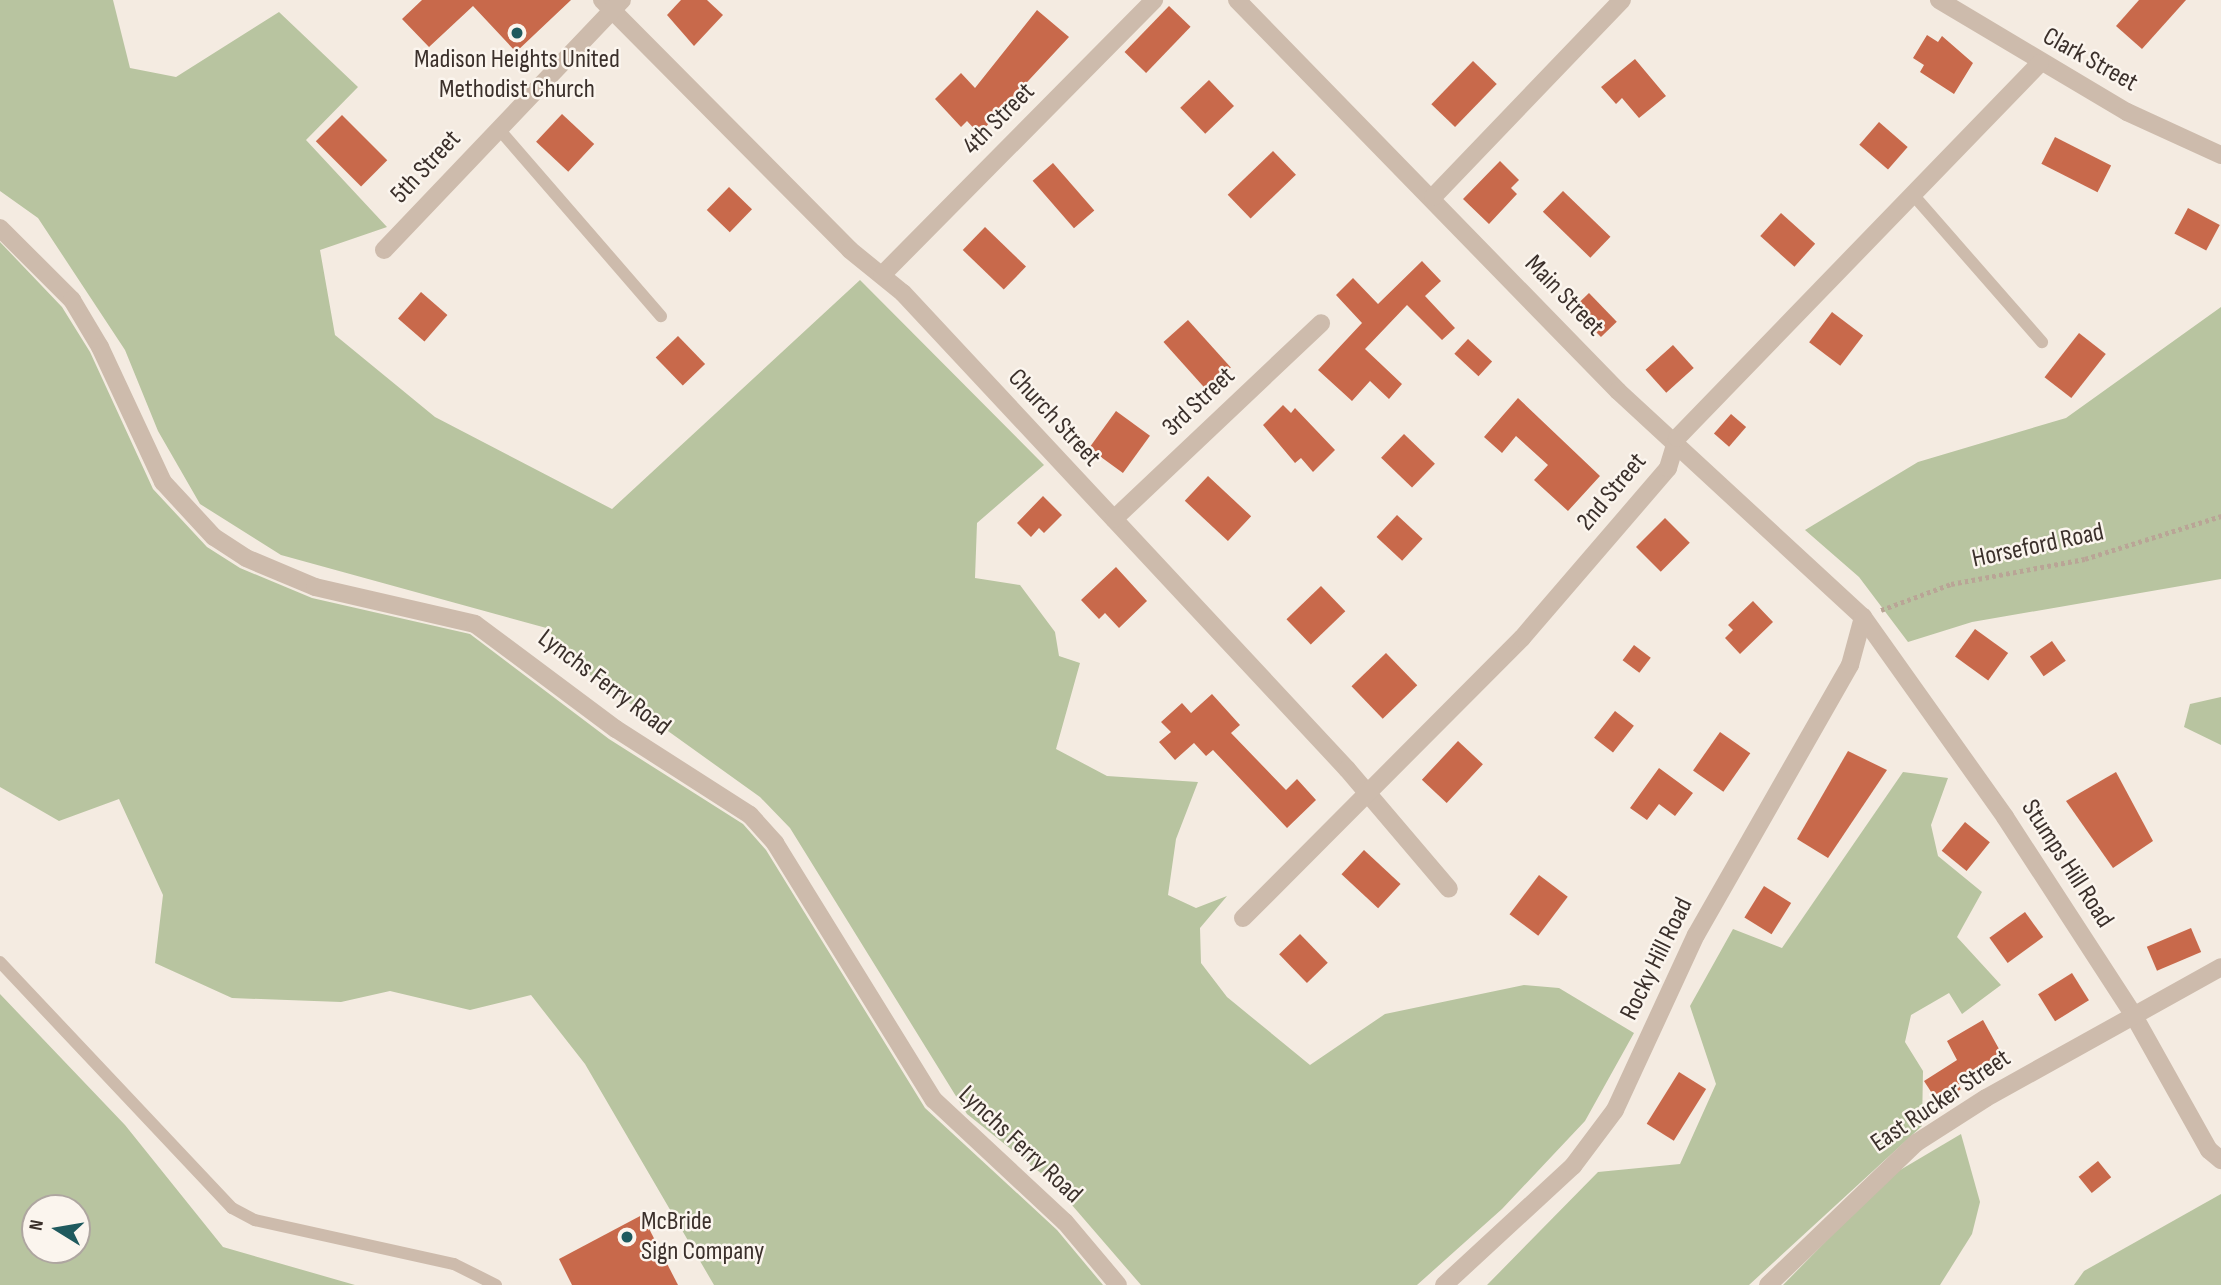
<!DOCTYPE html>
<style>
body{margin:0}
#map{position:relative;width:2221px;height:1285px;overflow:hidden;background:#f4ebe1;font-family:"Sofia Sans Condensed",sans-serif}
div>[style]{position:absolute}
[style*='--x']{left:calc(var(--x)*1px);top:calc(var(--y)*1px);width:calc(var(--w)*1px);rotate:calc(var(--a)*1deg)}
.green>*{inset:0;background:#b8c4a0}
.building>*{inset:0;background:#c8694b;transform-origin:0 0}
.path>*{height:4.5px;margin-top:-2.25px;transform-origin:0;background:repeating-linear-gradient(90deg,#b9a596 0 3.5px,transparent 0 7px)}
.lane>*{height:12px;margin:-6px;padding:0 6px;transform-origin:6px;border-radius:6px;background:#cdbbac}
.street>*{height:18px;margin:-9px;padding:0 9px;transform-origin:9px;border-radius:9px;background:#cdbbac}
.dots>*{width:19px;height:19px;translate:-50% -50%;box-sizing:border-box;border:4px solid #fbf5ee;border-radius:50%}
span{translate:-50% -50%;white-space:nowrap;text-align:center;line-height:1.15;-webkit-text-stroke:5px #fbf5ee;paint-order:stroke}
.poi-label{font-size:26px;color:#3b302b}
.left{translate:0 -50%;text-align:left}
.street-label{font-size:26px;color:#3b302b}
.north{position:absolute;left:21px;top:1194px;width:70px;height:70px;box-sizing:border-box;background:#fbf5ee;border:2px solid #aea6a0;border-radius:50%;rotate:281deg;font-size:19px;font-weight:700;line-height:28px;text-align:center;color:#3b302b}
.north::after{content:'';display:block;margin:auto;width:24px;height:32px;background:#1f5a5e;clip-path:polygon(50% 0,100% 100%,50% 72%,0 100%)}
</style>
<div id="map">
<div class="green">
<i style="clip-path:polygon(0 0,113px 0,130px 68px,176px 77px,279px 12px,358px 87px,306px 140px,387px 227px,320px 250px,335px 335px,435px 417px,612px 509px,860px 280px,1044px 465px,977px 523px,975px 578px,1020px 585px,1055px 632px,1059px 656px,1080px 663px,1056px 749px,1107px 776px,1198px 782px,1176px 839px,1168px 895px,1196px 908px,1227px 896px,1200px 928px,1201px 963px,1227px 997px,1310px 1065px,1385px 1014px,1524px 985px,1559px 988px,1634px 1033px,1585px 1121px,1502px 1209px,1417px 1285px,1141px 1285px,1052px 1182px,967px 1114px,790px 828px,760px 797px,555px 650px,550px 629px,281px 555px,200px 504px,158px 431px,125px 350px,38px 218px,0 191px)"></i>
<i style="clip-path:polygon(0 242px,62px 307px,90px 352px,153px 489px,207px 547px,240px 568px,312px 598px,470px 634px,609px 739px,743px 824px,766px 850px,925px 1108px,1057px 1230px,1103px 1285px,714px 1285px,585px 1064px,531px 995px,470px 1010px,390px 991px,341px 1002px,232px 998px,155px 963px,163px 895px,119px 799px,59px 821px,0 787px)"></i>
<i style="clip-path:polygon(2221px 307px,2221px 579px,1972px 622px,1908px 642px,1859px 577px,1805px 530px,1918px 462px,2066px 418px)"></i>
<i style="clip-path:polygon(2221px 697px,2221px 745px,2184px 727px,2190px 704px)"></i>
<i style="clip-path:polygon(1903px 772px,1948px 778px,1931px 825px,1938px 856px,1982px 892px,1957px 937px,2001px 985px,1962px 1014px,1949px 993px,1911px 1015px,1905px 1042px,1923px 1071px,1922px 1126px,1749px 1285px,1487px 1285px,1598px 1172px,1680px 1164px,1716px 1084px,1690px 1006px,1733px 929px,1782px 948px)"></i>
<i style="clip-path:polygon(evenodd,0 994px,125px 1125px,223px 1247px,355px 1285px,0 1285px,0 994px,35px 1208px,77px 1208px,77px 1250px,35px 1250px,35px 1208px)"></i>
<i style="clip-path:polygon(1961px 1134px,1980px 1202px,1972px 1234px,1940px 1285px,1783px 1285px,1890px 1176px)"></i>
<i style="clip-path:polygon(2221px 1194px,2221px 1285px,2074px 1285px,2084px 1271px)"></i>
</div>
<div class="building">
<i style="clip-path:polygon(422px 0,571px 0,516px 52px,473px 6px,429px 47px,402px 19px)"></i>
<i style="clip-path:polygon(681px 0,707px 0,723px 15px,694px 46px,667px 15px)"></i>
<i style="clip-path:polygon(2139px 0,2186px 0,2142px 49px,2116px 26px)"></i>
<i style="left:1169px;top:6px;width:30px;height:64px;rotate:44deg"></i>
<i style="clip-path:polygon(1037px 10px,1069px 37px,979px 134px,967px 121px,961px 127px,935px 99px,961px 73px,975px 88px)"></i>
<i style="clip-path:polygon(1927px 35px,1938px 42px,1942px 36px,1973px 63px,1954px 94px,1920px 72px,1924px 65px,1913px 58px)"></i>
<i style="clip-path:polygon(1635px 59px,1666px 96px,1639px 118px,1622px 98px,1616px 104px,1601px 87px)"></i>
<i style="left:1473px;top:61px;width:33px;height:60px;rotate:44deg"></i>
<i style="left:1209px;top:80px;width:36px;height:40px;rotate:46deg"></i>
<i style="left:562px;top:114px;width:44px;height:38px;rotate:43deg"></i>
<i style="left:342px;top:115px;width:64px;height:37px;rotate:45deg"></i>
<i style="left:1879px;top:122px;width:38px;height:30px;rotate:41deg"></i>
<i style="left:2055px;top:137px;width:63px;height:30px;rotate:27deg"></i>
<i style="left:1273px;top:151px;width:33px;height:63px;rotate:46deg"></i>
<i style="clip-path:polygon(1500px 161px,1519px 180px,1511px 188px,1517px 194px,1489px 224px,1463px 199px)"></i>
<i style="left:1053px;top:163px;width:63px;height:27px;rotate:49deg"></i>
<i style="left:729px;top:187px;width:32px;height:32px;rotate:44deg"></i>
<i style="left:1563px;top:191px;width:66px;height:29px;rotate:44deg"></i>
<i style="left:2188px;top:208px;width:36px;height:29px;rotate:28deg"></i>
<i style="left:1781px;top:213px;width:46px;height:31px;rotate:42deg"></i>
<i style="left:985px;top:227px;width:57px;height:32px;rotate:44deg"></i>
<i style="clip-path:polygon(1422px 261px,1441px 281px,1425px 296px,1455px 328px,1442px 340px,1407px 305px,1365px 349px,1402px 384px,1389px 399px,1370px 381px,1352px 401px,1318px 370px,1362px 323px,1336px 295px,1353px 278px,1378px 304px)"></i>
<i style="left:421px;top:292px;width:35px;height:35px;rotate:41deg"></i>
<i style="left:1589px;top:293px;width:40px;height:22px;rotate:46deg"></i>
<i style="left:1832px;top:312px;width:39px;height:38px;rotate:37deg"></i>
<i style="left:1188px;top:320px;width:64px;height:33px;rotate:48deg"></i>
<i style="left:2079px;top:333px;width:34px;height:56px;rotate:38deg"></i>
<i style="left:678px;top:336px;width:39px;height:31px;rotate:46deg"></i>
<i style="left:1468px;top:339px;width:33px;height:20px;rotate:43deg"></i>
<i style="left:1673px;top:345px;width:31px;height:37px;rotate:48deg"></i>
<i style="clip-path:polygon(1518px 398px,1600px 476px,1568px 511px,1534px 480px,1548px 465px,1516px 436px,1502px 453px,1484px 437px)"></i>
<i style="clip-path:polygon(1283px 405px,1291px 413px,1295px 408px,1335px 450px,1313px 472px,1301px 458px,1295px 463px,1263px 425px)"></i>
<i style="left:1116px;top:411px;width:42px;height:46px;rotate:36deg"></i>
<i style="left:1731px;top:414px;width:20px;height:26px;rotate:41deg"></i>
<i style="left:1404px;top:434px;width:43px;height:33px;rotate:44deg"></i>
<i style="left:1208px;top:476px;width:59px;height:34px;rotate:43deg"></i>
<i style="clip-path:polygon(1043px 496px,1062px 515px,1044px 533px,1039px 528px,1031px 537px,1017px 523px)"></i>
<i style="left:1397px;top:515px;width:35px;height:30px;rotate:43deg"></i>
<i style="left:1665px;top:518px;width:35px;height:41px;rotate:45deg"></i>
<i style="clip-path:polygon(1116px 567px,1147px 601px,1119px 628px,1105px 613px,1099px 619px,1081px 600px)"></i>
<i style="left:1321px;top:586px;width:35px;height:48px;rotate:46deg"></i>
<i style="clip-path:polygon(1753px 601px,1773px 622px,1740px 654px,1725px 638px,1733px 630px,1728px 625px)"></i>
<i style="left:1975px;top:629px;width:41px;height:34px;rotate:36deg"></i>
<i style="left:2052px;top:641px;width:24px;height:27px;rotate:55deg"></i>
<i style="left:1634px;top:645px;width:21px;height:19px;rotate:37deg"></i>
<i style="left:1386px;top:653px;width:45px;height:48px;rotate:46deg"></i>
<i style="clip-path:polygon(1212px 694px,1240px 725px,1231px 733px,1286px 790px,1297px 779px,1316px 800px,1287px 828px,1213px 750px,1206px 756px,1194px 743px,1175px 760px,1159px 742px,1171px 732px,1161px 722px,1182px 703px,1191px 713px)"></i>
<i style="left:1615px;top:711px;width:24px;height:34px;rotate:38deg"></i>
<i style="left:1720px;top:732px;width:37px;height:47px;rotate:35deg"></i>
<i style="left:1458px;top:741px;width:34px;height:53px;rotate:43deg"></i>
<i style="clip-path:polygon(1848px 751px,1887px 770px,1828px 858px,1797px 839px)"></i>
<i style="clip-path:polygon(1659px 768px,1693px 793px,1675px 816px,1659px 804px,1647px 820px,1630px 808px)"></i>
<i style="clip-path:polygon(2116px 772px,2153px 841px,2113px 868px,2066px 801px)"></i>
<i style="left:1965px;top:822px;width:32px;height:37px;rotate:39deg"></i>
<i style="left:1364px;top:850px;width:50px;height:33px;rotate:43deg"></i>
<i style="left:1539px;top:875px;width:36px;height:49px;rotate:37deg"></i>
<i style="left:1764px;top:886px;width:32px;height:37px;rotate:32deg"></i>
<i style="left:2025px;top:912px;width:31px;height:44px;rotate:54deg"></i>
<i style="left:2191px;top:928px;width:26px;height:48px;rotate:67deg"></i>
<i style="left:1300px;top:934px;width:40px;height:29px;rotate:46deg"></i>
<i style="left:2072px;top:973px;width:32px;height:40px;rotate:58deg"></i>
<i style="clip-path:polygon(1983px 1020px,2004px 1058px,1958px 1085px,1961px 1089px,1939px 1104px,1924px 1081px,1957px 1060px,1947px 1041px)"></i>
<i style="left:1679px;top:1072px;width:32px;height:61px;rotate:32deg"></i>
<i style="left:2098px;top:1161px;width:21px;height:25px;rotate:51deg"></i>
<i style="clip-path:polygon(642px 1215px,678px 1285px,572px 1285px,559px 1259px)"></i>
</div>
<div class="path">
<i style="--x:1881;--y:610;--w:75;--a:-20.4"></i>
<i style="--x:1951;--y:584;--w:136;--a:-10.6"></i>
<i style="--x:2085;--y:559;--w:143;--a:-17.5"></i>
</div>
<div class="lane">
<i style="--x:498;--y:128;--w:249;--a:49.1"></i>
<i style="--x:1915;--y:197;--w:193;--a:48.8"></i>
<i style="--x:0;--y:962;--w:338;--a:46.7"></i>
<i style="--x:232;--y:1208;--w:26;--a:28"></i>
<i style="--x:255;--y:1220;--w:204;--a:12.5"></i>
<i style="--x:454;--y:1264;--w:47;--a:26.6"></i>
</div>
<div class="street">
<i style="--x:602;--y:0;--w:352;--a:45.2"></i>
<i style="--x:850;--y:250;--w:68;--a:39.1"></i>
<i style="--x:903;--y:293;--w:651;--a:46.99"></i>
<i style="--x:1347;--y:769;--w:157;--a:49.6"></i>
<i style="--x:1237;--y:0;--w:546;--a:45.74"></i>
<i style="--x:1618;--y:391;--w:333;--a:42.7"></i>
<i style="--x:1863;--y:617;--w:245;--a:54.6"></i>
<i style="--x:2005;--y:817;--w:237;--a:57"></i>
<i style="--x:2134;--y:1016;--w:154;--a:60.8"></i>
<i style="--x:2209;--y:1150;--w:16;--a:40"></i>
<i style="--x:1939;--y:0;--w:219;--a:30.8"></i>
<i style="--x:2127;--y:112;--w:103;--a:24.6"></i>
<i style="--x:1433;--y:197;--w:273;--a:-46.2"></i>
<i style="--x:0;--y:228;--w:102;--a:45"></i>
<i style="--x:72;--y:300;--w:55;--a:59.2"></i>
<i style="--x:100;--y:347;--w:149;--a:65"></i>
<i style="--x:163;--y:482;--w:75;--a:47.2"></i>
<i style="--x:214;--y:537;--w:38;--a:33"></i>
<i style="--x:246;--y:558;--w:75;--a:22.8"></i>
<i style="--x:315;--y:587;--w:164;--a:13"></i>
<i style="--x:475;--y:624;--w:176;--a:36.7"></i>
<i style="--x:616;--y:729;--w:159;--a:32.7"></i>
<i style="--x:750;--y:815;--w:38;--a:48"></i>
<i style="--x:775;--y:843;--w:302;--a:58.3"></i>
<i style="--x:934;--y:1100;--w:179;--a:43"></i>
<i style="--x:1065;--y:1222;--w:82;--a:49.9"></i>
<i style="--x:384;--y:250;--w:345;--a:-46.4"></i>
<i style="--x:882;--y:275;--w:387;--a:-45.3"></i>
<i style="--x:1114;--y:519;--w:285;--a:-43.4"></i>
<i style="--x:1243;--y:918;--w:395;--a:-45.1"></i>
<i style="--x:1522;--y:638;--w:224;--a:-49.3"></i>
<i style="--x:1668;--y:468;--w:31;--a:-73"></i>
<i style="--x:1677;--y:438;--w:522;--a:-45.93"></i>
<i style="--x:1444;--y:1285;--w:176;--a:-42.7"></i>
<i style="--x:1573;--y:1166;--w:70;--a:-53.1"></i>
<i style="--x:1615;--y:1110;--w:193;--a:-65.2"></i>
<i style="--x:1696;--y:935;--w:311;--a:-60.3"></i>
<i style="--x:1850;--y:665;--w:50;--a:-74.8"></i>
<i style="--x:1768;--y:1285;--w:205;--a:-43.8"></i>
<i style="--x:1916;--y:1143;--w:83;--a:-32.7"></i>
<i style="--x:1986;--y:1098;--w:269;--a:-29.1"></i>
</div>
<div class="dots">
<i style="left:517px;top:33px;background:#1f5a5e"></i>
<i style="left:627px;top:1237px;background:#1f5a5e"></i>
</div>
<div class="poi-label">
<span style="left:517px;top:75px">Madison Heights United<br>Methodist Church</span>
<span class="left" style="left:641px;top:1237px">McBride<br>Sign Company</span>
</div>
<div class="street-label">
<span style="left:2090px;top:60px;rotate:29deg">Clark Street</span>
<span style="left:999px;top:119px;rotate:-45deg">4th Street</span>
<span style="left:426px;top:167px;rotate:-47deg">5th Street</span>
<span style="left:1564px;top:296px;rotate:46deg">Main Street</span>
<span style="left:1199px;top:402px;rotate:-43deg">3rd Street</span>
<span style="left:1054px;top:418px;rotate:47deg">Church Street</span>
<span style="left:1612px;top:492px;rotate:-50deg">2nd Street</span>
<span style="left:2038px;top:546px;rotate:-12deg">Horseford Road</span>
<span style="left:604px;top:683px;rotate:37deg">Lynchs Ferry Road</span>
<span style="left:2067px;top:864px;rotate:57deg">Stumps Hill Road</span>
<span style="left:1657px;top:959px;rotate:-64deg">Rocky Hill Road</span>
<span style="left:1941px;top:1101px;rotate:-34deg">East Rucker Street</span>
<span style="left:1020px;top:1145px;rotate:43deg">Lynchs Ferry Road</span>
</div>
<div class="north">N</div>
</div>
